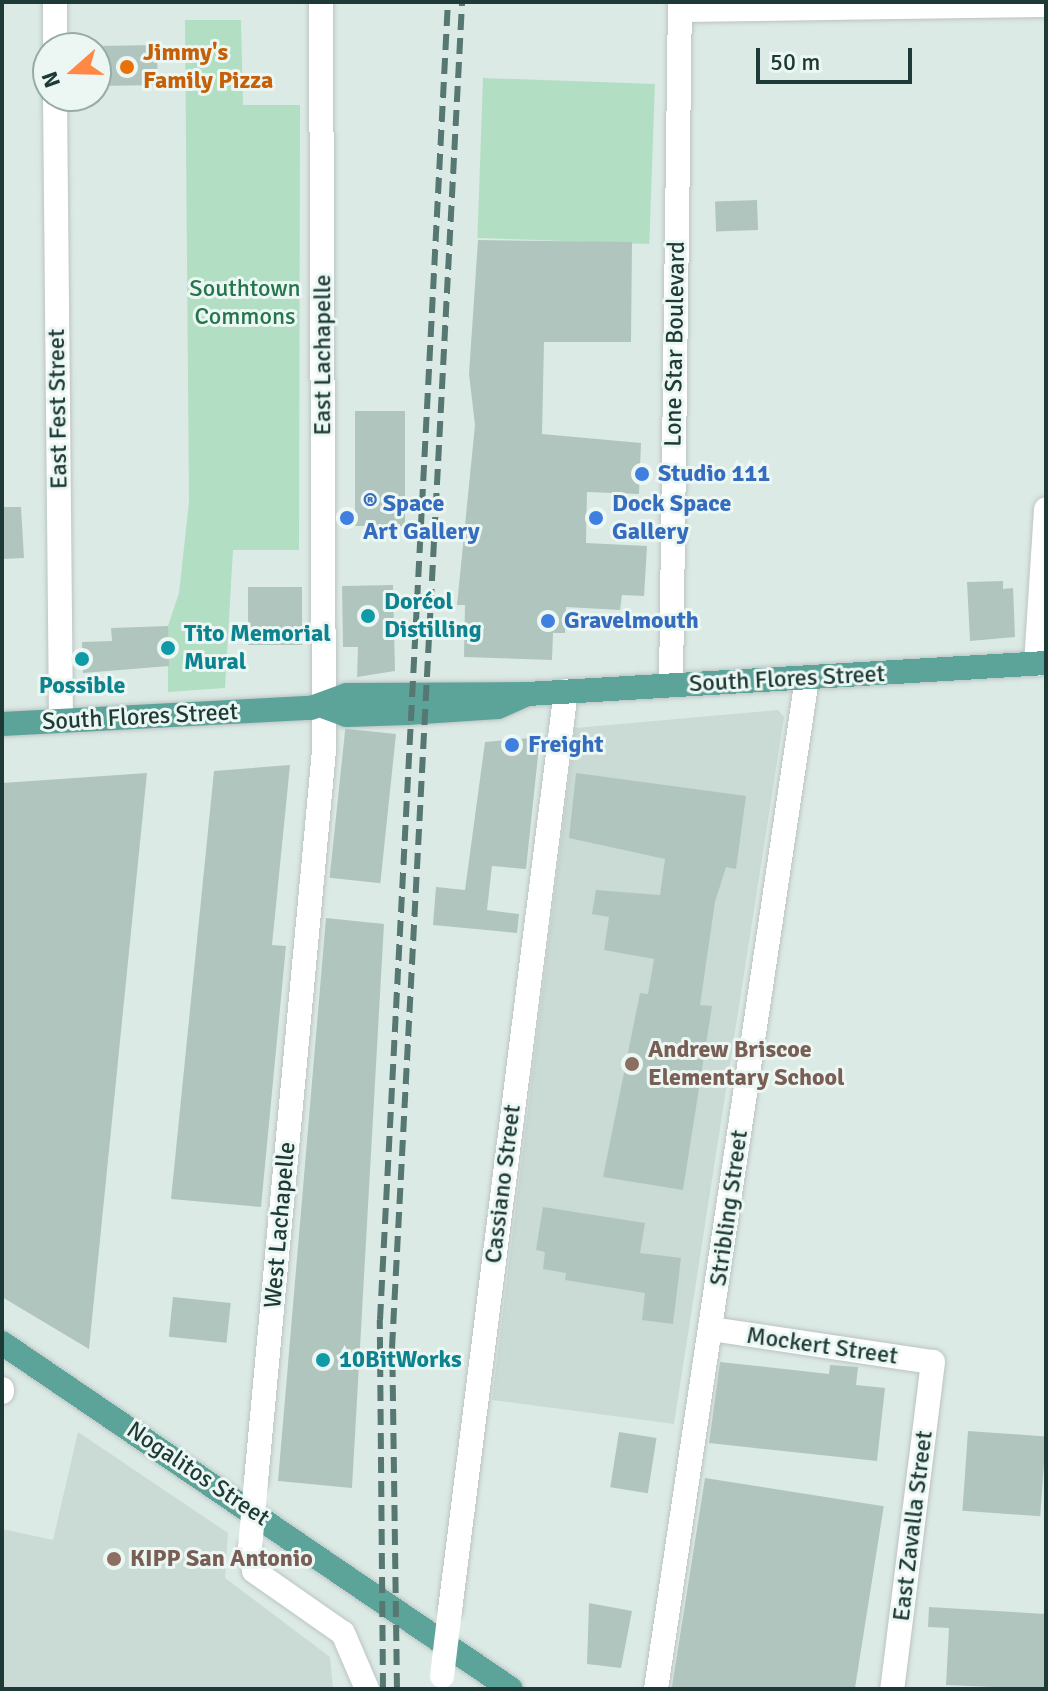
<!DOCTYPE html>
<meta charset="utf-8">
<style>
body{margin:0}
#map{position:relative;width:1048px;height:1691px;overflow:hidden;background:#dceae5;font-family:Signika,sans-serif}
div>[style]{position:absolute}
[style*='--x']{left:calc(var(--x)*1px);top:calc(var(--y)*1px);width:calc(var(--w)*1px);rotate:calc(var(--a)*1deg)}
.built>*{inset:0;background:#cadad4}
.green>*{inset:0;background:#b2dec3;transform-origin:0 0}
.building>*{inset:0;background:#b1c5bf;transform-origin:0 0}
.roads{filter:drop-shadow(0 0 2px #bbc4c3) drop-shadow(0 0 2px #bbc4c3)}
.minor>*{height:24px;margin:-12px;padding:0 12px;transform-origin:12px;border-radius:12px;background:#fff}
.major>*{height:24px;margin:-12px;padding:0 12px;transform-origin:12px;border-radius:12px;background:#5ca49a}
.rail>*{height:6px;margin-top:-3px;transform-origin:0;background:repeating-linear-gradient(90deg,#567772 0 16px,transparent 0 24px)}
.minor-bridge>*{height:24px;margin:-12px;padding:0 12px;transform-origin:12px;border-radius:12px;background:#fff}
.dots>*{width:22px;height:22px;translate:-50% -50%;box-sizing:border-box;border:4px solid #ecf7f3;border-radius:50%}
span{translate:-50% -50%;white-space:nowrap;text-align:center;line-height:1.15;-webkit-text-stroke:6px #ecf7f3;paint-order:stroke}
.food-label{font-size:24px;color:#c56008;font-weight:700}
.left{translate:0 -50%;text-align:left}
.park-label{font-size:24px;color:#24744c}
.street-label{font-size:24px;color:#1d3a36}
.shop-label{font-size:24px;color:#366cbe;font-weight:700}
.culture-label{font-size:24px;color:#0d838f;font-weight:700}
.education-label{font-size:24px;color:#785e54;font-weight:700}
.frame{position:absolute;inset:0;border:4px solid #1d3a36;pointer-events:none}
.north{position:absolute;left:32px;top:32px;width:80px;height:80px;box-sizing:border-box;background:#ecf7f3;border:2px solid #99aba7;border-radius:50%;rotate:250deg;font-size:22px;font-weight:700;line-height:32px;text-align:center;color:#1d3a36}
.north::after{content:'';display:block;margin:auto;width:28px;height:36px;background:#ff8845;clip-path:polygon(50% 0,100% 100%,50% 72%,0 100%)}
.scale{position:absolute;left:756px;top:48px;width:156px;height:36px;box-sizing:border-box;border:4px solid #1d3a36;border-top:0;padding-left:10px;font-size:24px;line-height:28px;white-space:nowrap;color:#1d3a36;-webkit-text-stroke:6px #ecf7f3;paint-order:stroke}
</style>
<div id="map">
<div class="built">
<i style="clip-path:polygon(778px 710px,784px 717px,674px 1424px,492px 1400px,575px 728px)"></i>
<i style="clip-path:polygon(78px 1432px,228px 1533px,225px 1578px,330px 1657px,333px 1689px,2px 1689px,2px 1529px,53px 1540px)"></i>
</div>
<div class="green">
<i style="clip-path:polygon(185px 20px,241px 20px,243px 105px,300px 105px,299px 550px,233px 550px,225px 688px,168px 692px,168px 626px,179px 593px,189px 502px)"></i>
<i style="left:483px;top:78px;width:172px;height:160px;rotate:2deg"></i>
</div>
<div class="building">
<i style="left:157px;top:45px;width:40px;height:61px;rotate:89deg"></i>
<i style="left:757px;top:200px;width:30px;height:42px;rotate:88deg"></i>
<i style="clip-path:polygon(478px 240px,632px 242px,631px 342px,544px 342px,542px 434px,641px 443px,639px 494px,587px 492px,586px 543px,647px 546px,644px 596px,622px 595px,620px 610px,566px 607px,565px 633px,553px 633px,552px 660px,464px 657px,465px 605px,457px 605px,475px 425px,469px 374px)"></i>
<i style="left:355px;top:411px;width:50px;height:115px"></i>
<i style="clip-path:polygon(2px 507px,21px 507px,24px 558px,2px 559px)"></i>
<i style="clip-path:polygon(1003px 581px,1003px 589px,1013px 588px,1015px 637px,970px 641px,967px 582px)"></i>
<i style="clip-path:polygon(393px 585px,395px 671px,357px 677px,358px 647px,343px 647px,342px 586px)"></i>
<i style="left:248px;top:587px;width:54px;height:58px"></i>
<i style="clip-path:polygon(168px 626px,169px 666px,83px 673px,82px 642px,112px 641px,111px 628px)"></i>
<i style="left:396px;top:734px;width:150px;height:51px;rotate:96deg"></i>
<i style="clip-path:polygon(540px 737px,526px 869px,492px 866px,487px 910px,519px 914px,517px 933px,433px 925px,436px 887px,465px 890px,485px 742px)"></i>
<i style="clip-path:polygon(290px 765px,272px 945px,286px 946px,261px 1207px,171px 1199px,214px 771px)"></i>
<i style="clip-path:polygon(147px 773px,89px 1349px,2px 1297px,2px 783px)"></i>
<i style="clip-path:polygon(576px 773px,746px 796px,736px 869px,726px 867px,715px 902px,700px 1005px,712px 1006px,683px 1190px,603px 1177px,640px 993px,648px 994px,654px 959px,604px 950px,609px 917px,592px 914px,596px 890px,660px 895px,665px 859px,569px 838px)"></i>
<i style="clip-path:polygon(326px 918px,384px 924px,352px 1488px,278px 1481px)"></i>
<i style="clip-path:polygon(543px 1207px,645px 1223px,640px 1253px,681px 1258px,673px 1324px,642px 1320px,645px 1293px,565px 1280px,566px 1273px,543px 1269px,545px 1252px,536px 1250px)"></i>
<i style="left:173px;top:1297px;width:58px;height:40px;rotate:6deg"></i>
<i style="clip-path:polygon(720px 1362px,829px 1374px,830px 1365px,858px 1367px,856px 1385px,885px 1388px,877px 1461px,709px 1443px)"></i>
<i style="left:968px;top:1431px;width:78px;height:80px;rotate:4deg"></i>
<i style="left:619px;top:1432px;width:38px;height:56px;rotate:9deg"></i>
<i style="left:705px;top:1478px;width:181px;height:213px;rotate:9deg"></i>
<i style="clip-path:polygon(589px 1603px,632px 1611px,621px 1668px,587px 1664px)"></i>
<i style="clip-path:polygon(929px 1607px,1046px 1614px,1046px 1689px,946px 1685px,949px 1628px,928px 1627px)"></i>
</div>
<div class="roads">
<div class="minor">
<i style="--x:55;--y:2;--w:46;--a:90"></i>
<i style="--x:680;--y:10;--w:366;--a:-0.8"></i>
<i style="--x:55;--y:96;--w:625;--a:89.45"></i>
<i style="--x:1036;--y:664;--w:155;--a:-86.3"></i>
<i style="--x:671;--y:685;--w:683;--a:-89.25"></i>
<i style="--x:711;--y:1329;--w:224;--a:8.5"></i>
<i style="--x:933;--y:1362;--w:330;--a:97.1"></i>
<i style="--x:2;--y:1389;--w:3;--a:90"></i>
<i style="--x:256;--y:1481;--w:733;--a:-84.68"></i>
<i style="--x:324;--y:751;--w:749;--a:-90.23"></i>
<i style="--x:250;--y:1548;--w:23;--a:80"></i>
<i style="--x:254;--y:1571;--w:108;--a:34.9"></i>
<i style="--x:343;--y:1633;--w:61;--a:66.8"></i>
<i style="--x:450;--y:1610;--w:926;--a:-82.81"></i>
<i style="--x:656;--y:1689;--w:1021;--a:-81.5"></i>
</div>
<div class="major">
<i style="--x:325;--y:707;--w:23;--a:20"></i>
<i style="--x:347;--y:715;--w:60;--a:-1.9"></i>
<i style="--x:407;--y:713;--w:91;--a:-3.8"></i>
<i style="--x:498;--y:707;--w:32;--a:-24"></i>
<i style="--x:2;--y:724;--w:309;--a:-3"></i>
<i style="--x:311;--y:708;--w:38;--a:-20"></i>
<i style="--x:347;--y:695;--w:180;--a:-0.3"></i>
<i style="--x:527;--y:694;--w:520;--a:-3.42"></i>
<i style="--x:2;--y:1343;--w:615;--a:34.21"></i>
</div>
</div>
<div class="rail">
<i style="--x:383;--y:1689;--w:369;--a:-90.5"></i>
<i style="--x:380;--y:1320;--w:1320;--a:-87.05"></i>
<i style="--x:397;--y:1689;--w:341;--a:-90.8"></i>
<i style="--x:392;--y:1348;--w:1348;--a:-87.02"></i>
</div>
<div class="minor-bridge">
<i style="--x:250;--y:1548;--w:67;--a:-84.9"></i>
<i style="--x:442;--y:1676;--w:66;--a:-83.1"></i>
</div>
<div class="dots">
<i style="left:127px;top:67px;background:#e8710a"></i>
<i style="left:642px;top:474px;background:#3f7fe0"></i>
<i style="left:347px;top:518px;background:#3f7fe0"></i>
<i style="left:596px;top:518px;background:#3f7fe0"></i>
<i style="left:368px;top:616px;background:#0f9aa8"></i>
<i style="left:548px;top:621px;background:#3f7fe0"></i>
<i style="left:168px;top:648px;background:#0f9aa8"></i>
<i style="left:82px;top:659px;background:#0f9aa8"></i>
<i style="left:512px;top:745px;background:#3f7fe0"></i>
<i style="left:632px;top:1064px;background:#8d6e63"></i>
<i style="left:323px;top:1360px;background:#0f9aa8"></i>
<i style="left:114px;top:1559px;background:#8d6e63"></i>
</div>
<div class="food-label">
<span class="left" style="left:143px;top:67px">Jimmy's<br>Family Pizza</span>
</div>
<div class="park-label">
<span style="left:245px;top:303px">Southtown<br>Commons</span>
</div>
<div class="street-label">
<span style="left:675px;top:344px;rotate:-89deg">Lone Star Boulevard</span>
<span style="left:323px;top:355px;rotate:-90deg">East Lachapelle</span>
<span style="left:58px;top:409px;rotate:-91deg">East Fest Street</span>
<span style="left:787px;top:679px;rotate:-3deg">South Flores Street</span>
<span style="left:140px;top:717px;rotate:-3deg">South Flores Street</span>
<span style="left:503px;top:1184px;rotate:-83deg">Cassiano Street</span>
<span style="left:729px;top:1208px;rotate:-82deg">Stribling Street</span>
<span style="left:280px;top:1225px;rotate:-85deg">West Lachapelle</span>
<span style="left:822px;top:1346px;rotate:8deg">Mockert Street</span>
<span style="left:198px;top:1474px;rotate:34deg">Nogalitos Street</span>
<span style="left:913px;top:1526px;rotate:-83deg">East Zavalla Street</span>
</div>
<div class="shop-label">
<span class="left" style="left:658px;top:474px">Studio 111</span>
<span class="left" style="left:363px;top:518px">® Space<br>Art Gallery</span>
<span class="left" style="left:612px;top:518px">Dock Space<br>Gallery</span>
<span class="left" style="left:564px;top:621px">Gravelmouth</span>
<span class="left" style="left:528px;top:745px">Freight</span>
</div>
<div class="culture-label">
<span class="left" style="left:384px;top:616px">Dorćol<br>Distilling</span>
<span class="left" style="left:184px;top:648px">Tito Memorial<br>Mural</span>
<span style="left:82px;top:686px">Possible</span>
<span class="left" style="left:339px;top:1360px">10BitWorks</span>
</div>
<div class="education-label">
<span class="left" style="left:648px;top:1064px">Andrew Briscoe<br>Elementary School</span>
<span class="left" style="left:130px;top:1559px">KIPP San Antonio</span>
</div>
<div class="frame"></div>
<div class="north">N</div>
<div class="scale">50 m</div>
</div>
